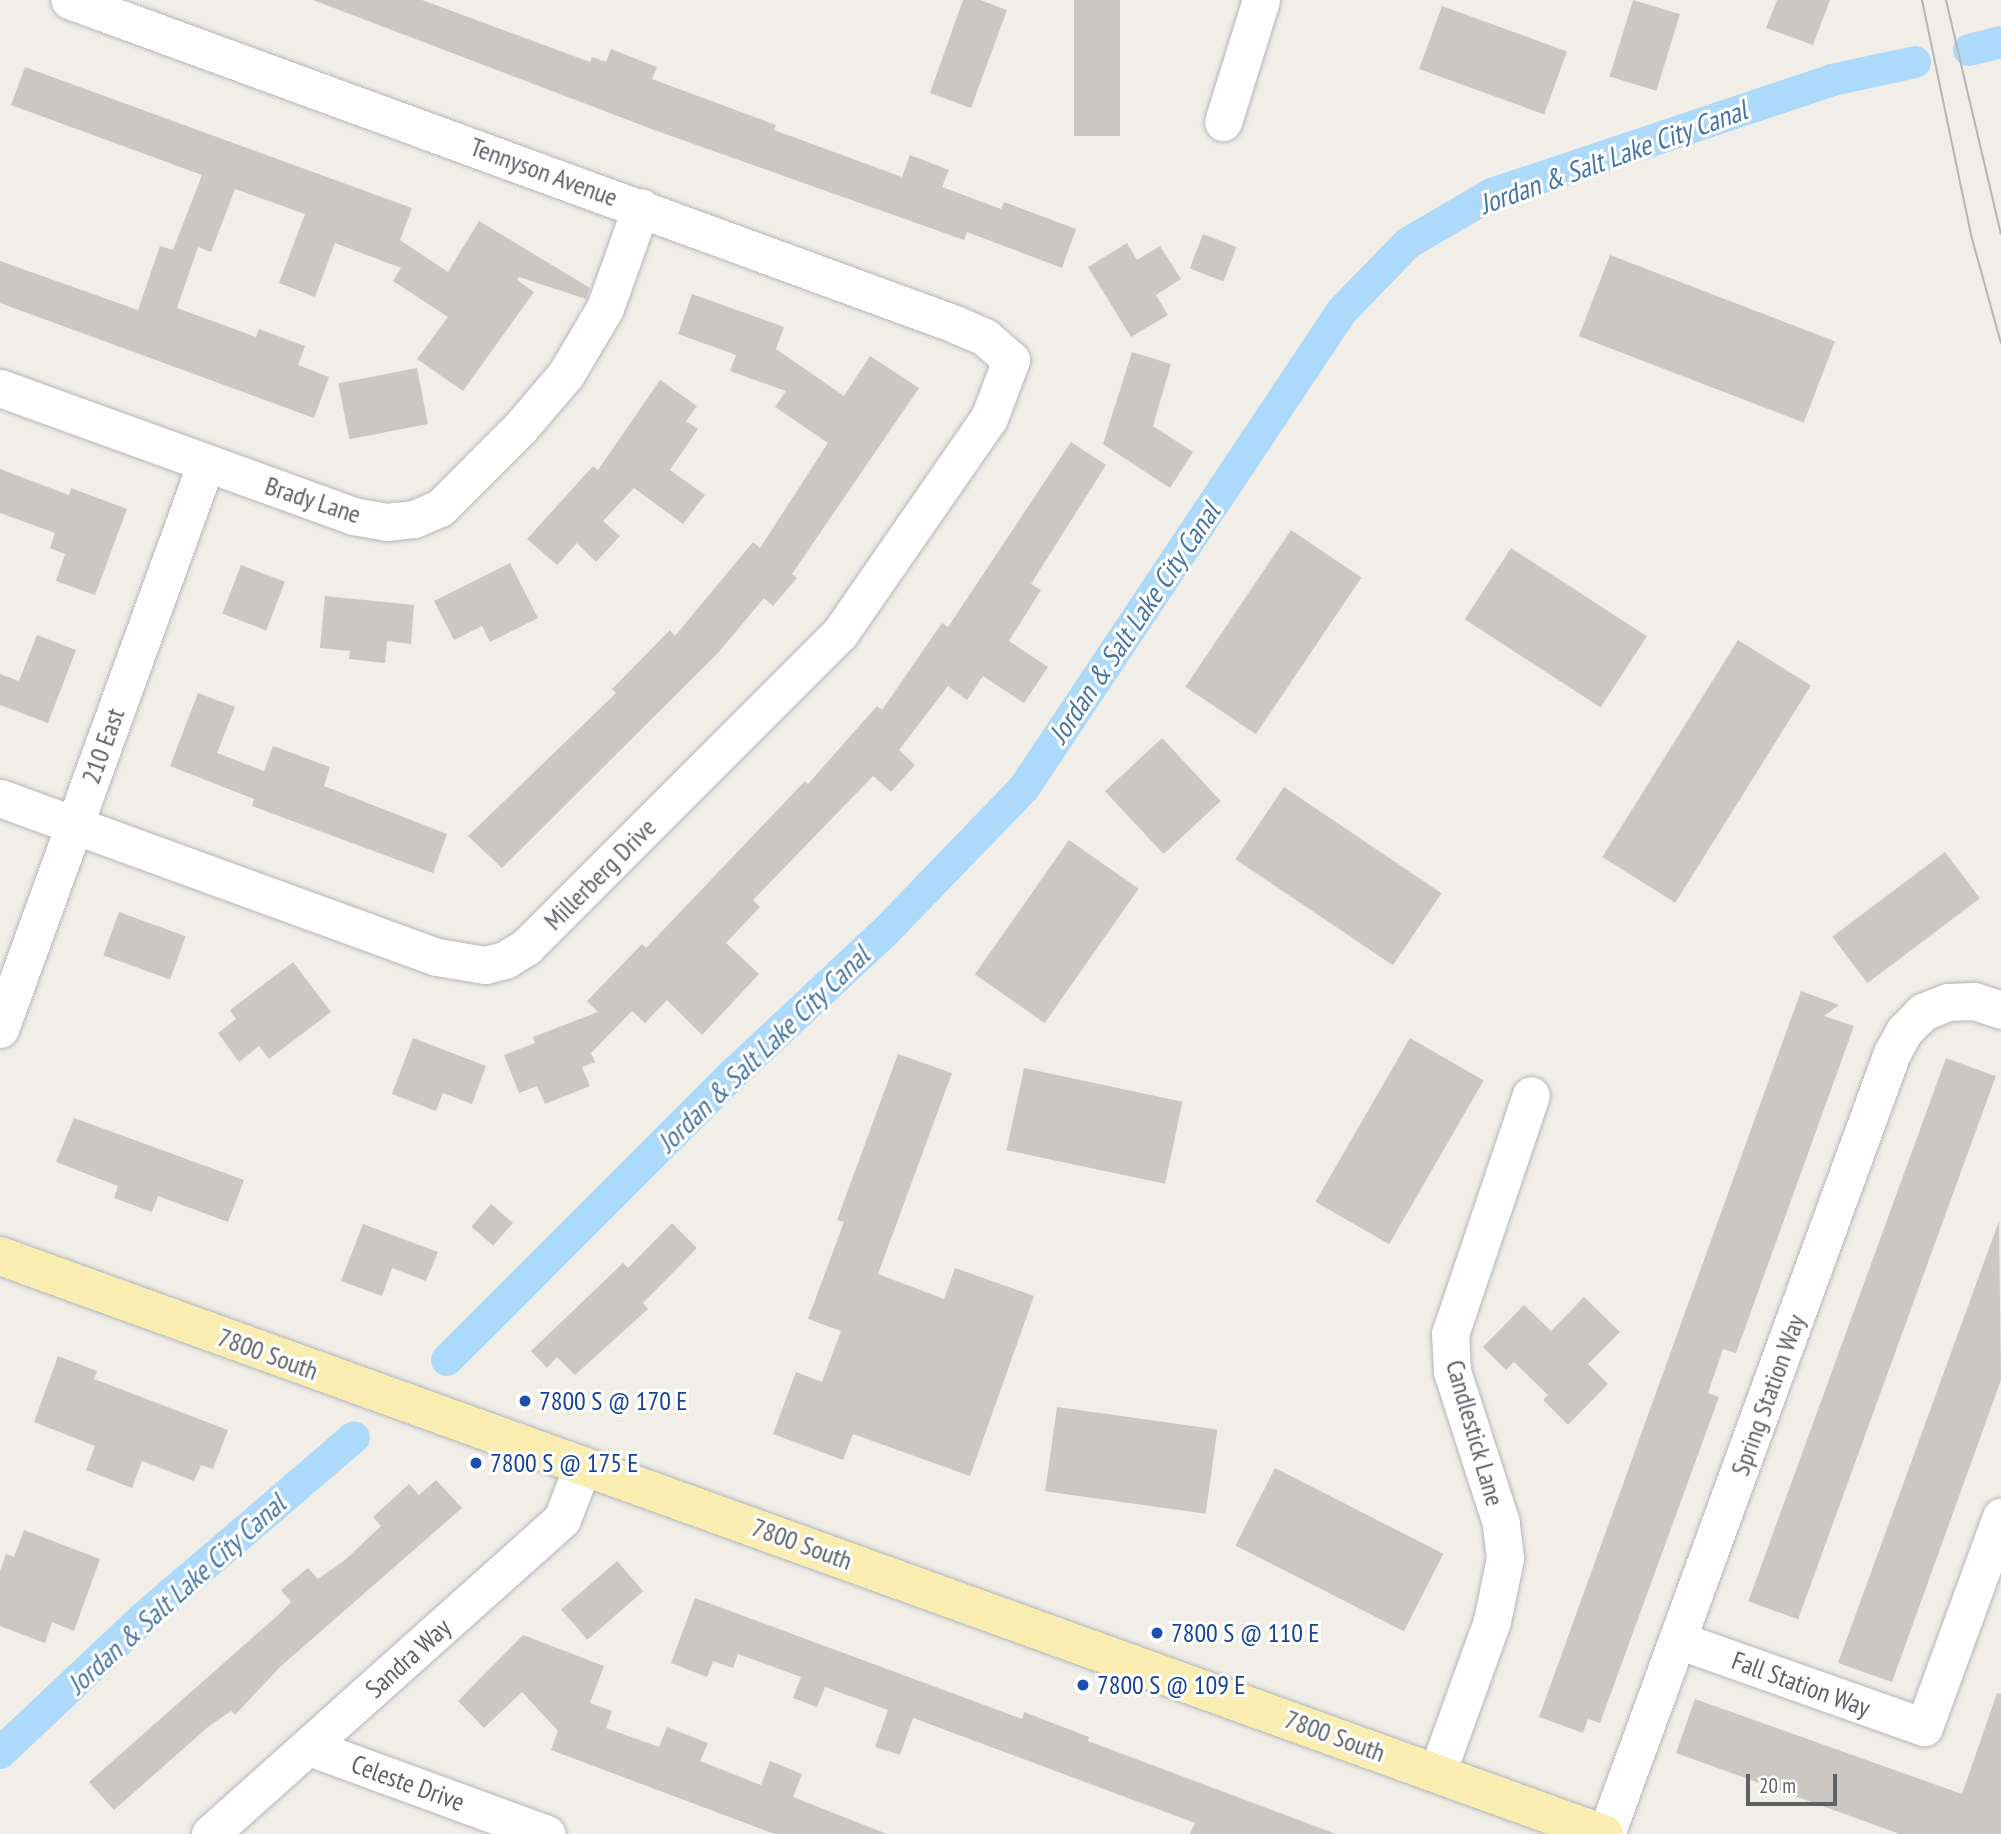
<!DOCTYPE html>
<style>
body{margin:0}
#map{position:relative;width:2001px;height:1834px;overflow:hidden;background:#f0eee7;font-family:"PT Sans Narrow",sans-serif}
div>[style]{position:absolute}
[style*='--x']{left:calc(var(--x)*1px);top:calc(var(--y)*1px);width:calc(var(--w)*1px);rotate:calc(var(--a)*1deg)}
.canal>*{height:32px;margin:-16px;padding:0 16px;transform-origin:16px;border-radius:16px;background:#add9fa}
.building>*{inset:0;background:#cbc8c4;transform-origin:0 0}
.roads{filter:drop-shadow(0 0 2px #b4b7bb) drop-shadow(0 0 2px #b4b7bb)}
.minor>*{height:37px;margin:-18.5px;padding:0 18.5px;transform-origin:18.5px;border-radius:18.5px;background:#fff}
.major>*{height:38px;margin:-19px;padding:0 19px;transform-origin:19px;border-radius:19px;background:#faedb2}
.tram>*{height:2px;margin:-1px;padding:0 1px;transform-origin:1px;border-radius:1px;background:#b5b6b6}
.dots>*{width:19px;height:19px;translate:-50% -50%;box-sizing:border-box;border:4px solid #fff;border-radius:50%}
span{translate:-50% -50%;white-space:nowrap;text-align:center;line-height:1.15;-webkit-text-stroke:6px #fff;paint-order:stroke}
.street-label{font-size:26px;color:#5e6266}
.transit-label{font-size:26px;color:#164399}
.left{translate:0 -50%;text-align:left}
.water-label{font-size:28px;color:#4775a3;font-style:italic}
.scale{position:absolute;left:1746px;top:1774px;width:91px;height:32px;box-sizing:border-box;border:4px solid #5e6266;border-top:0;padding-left:9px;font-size:21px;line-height:24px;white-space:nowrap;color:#5e6266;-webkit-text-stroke:5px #fff;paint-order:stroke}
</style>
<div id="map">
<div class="canal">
<i style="--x:1969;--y:50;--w:33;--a:-14"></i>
<i style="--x:447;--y:1360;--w:403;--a:-45"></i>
<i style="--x:732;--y:1075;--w:209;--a:-43.1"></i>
<i style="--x:885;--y:932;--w:200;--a:-46"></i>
<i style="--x:1024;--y:788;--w:573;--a:-56.31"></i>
<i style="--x:1342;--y:311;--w:95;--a:-45.9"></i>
<i style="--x:1408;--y:243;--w:97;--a:-30.3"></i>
<i style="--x:1492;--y:194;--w:359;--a:-18.5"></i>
<i style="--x:1832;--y:80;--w:85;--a:-12.2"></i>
<i style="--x:0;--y:1753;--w:195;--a:-43.3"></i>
<i style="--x:142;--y:1619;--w:279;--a:-40.6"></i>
</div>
<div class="building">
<i style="clip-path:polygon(313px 0,422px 0,590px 62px,592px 57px,606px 62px,611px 49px,657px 67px,652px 79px,776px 125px,774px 130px,902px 177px,910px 155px,949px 170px,942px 187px,1001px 209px,1004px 202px,1076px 229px,1062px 268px,967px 232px,964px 240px,657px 131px)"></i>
<i style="clip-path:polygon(963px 0,980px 0,1007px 10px,971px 108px,930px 93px)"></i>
<i style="left:1074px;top:0;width:46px;height:136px"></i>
<i style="left:1633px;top:0;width:49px;height:80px;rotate:17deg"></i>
<i style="clip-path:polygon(1777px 0,1830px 0,1813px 45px,1766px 28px)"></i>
<i style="left:1442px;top:6px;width:133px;height:67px;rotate:20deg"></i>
<i style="clip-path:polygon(25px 67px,412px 208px,400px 240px,448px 272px,479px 221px,590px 288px,586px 299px,519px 277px,517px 280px,534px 292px,463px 391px,417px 359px,448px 317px,393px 281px,401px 268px,335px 243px,315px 297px,279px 283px,305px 214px,235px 189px,211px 252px,198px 247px,177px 308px,256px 337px,259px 329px,305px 346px,298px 365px,329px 377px,314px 418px,0 303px,0 261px,138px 310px,160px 246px,173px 250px,202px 175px,11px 105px)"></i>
<i style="left:1203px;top:234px;width:36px;height:37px;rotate:21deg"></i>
<i style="clip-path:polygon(1127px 243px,1137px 260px,1160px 246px,1181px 279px,1156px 295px,1168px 315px,1131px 337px,1088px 267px)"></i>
<i style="left:1610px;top:255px;width:241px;height:87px;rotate:21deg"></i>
<i style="clip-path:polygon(692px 294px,784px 327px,776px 349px,844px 396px,870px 356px,919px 388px,792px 574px,797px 578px,773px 606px,764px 598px,718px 653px,502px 868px,468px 836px,616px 693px,612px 689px,670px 630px,675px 636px,753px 542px,760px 548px,828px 443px,775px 407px,786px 391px,730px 371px,736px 355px,678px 334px)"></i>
<i style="clip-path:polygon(1132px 352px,1171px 364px,1153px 426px,1193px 452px,1170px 488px,1103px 444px)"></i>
<i style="left:417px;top:368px;width:57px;height:80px;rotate:79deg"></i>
<i style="clip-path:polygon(660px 380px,697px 406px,686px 421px,698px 429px,670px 470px,705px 495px,683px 524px,634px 488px,603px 521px,620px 536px,596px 562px,577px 543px,557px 565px,527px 539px,593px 466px,598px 470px)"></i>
<i style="clip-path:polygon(1071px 442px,1106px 465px,1031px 584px,1041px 590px,1009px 641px,1048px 667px,1024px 703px,983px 676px,967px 700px,948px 686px,899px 750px,915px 765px,891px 792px,873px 776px,753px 900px,760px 907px,726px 943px,759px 974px,702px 1035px,667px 1000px,645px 1023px,632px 1011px,591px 1053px,595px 1062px,582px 1067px,590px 1086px,545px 1104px,537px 1086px,519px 1093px,504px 1055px,535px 1043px,533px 1037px,598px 1012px,587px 1001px,642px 944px,646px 948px,805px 781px,808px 784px,877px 706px,882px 710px,942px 623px,948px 627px)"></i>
<i style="clip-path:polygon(0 469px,69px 495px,71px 488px,127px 509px,95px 595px,56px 581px,65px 554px,50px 548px,55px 533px,0 513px)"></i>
<i style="left:1291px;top:530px;width:85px;height:189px;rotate:34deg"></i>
<i style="left:1511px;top:548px;width:162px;height:85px;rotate:33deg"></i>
<i style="clip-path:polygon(510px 563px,538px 618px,490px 642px,482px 626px,454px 640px,434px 601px)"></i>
<i style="left:241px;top:565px;width:47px;height:52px;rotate:21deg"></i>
<i style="clip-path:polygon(325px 596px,414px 605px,411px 644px,387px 641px,385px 663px,349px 659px,350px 651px,320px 648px)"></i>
<i style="clip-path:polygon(37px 635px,76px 650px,48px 723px,0 705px,0 674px,19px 681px)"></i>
<i style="left:1738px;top:640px;width:86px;height:256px;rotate:32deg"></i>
<i style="clip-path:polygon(198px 693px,235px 707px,217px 753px,264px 771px,273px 746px,330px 767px,324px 786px,447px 834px,433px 873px,252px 806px,254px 799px,170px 766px)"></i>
<i style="left:1162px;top:738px;width:86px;height:78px;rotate:47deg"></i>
<i style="left:1284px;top:787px;width:190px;height:87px;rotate:34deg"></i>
<i style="left:1069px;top:840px;width:85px;height:164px;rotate:35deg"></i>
<i style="left:1945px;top:852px;width:58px;height:141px;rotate:53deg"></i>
<i style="left:119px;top:912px;width:71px;height:46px;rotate:20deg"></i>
<i style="clip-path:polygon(293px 962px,331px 1012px,269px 1059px,259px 1046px,239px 1062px,218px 1033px,236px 1019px,230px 1010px)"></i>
<i style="clip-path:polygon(1801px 991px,1839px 1005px,1824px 1016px,1854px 1026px,1736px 1353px,1723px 1349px,1708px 1393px,1719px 1397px,1600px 1723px,1588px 1719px,1583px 1733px,1539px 1717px)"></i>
<i style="clip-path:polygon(413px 1038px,486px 1066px,472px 1104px,443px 1093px,436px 1111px,392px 1094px)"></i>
<i style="left:1410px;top:1038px;width:85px;height:189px;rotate:30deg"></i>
<i style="clip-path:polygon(898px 1054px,952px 1073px,878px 1274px,944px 1299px,955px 1268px,1034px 1296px,970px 1476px,853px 1434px,843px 1460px,773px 1434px,796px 1372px,822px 1382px,841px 1331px,808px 1319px,844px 1222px,837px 1220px)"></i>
<i style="left:1946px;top:1058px;width:53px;height:578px;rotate:20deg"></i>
<i style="left:1024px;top:1068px;width:162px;height:84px;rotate:12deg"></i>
<i style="clip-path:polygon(74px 1118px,244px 1180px,228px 1222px,158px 1196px,152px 1212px,114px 1198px,118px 1186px,56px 1162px)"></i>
<i style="left:491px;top:1204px;width:29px;height:30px;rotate:41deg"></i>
<i style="clip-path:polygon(1999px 1221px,2001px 1380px,1892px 1682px,1838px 1663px)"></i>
<i style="clip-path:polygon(672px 1223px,697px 1248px,643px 1303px,648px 1309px,575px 1375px,557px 1357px,547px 1368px,531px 1351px,623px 1263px,628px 1268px)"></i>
<i style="clip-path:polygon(363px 1224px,438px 1252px,426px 1281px,392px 1268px,382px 1296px,341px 1281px)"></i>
<i style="clip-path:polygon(1584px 1297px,1620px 1332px,1588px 1364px,1608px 1384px,1568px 1425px,1543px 1400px,1548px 1395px,1514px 1362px,1506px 1370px,1483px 1347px,1524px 1305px,1551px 1331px)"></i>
<i style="clip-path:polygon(58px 1356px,97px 1371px,94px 1379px,228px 1430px,213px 1469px,201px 1465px,194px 1481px,142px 1461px,132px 1488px,86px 1470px,95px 1446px,34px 1422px)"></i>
<i style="left:1057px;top:1407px;width:162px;height:85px;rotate:8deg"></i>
<i style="left:1275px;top:1468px;width:189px;height:87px;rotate:27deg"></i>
<i style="clip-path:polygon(436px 1480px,462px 1508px,280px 1667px,235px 1715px,231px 1711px,208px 1727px,114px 1810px,89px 1782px,277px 1616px,291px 1602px,281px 1590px,308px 1568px,318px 1579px,345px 1560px,381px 1526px,373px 1517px,409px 1484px,419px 1495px)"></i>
<i style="clip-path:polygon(24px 1530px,100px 1559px,74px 1631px,52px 1622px,45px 1643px,0 1626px,0 1571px,6px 1554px,14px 1557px)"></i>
<i style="left:617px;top:1561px;width:40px;height:74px;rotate:49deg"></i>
<i style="clip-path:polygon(695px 1598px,1022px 1719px,1024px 1712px,1089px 1737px,1088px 1741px,1336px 1834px,1190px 1834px,1195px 1823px,913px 1718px,900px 1755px,875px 1747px,888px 1710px,825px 1687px,817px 1707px,793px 1698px,801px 1677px,738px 1654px,733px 1668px,713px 1661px,707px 1677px,671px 1663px)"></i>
<i style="clip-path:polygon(523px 1635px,604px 1666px,590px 1703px,612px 1711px,606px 1728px,659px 1747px,667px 1727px,708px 1743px,700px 1761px,761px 1785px,770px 1761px,802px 1774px,793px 1797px,887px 1834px,775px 1834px,551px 1750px,558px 1731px,522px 1692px,484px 1728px,458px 1701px)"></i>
<i style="clip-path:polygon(1997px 1693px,2001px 1694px,2001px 1834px,1900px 1834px,1676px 1753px,1695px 1699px,1962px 1794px)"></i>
</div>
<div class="roads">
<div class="minor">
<i style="--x:1223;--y:122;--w:128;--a:-72.7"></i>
<i style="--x:0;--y:388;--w:375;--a:19.9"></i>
<i style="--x:353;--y:516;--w:34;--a:10"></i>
<i style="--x:386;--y:522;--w:28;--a:-6"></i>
<i style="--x:414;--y:519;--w:28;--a:-23"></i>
<i style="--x:440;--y:508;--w:113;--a:-45"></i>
<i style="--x:520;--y:428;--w:71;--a:-49.6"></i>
<i style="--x:566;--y:374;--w:77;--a:-59.4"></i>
<i style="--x:605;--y:308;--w:107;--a:-70.4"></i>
<i style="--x:0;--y:798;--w:465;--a:20"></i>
<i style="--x:437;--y:957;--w:49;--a:9.5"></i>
<i style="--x:485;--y:965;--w:21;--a:-14"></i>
<i style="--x:505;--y:960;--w:25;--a:-32"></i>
<i style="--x:526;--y:947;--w:444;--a:-45"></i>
<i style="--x:840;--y:633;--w:262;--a:-55.3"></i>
<i style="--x:989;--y:418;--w:62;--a:-69.2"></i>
<i style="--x:1011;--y:360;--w:35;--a:-139"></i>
<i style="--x:985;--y:337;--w:33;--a:-157"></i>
<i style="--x:955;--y:324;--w:943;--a:-159.91"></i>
<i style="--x:0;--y:1029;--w:602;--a:-70"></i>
<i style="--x:1678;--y:1640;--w:261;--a:19.5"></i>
<i style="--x:1924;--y:1727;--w:224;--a:-69.9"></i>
<i style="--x:309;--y:1747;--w:253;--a:20.1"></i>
<i style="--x:1437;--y:1773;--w:162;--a:-70.1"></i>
<i style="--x:1492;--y:1621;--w:64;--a:-78.3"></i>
<i style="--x:1505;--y:1558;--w:35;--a:-97"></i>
<i style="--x:1501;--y:1523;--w:160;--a:-107.9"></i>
<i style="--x:1452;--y:1371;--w:37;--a:-93"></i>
<i style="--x:1450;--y:1334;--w:252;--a:-71.3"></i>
<i style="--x:210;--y:1834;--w:472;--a:-41.8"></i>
<i style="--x:562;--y:1519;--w:58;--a:-68.7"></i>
<i style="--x:1606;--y:1834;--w:832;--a:-69.89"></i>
<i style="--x:1892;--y:1053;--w:25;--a:-61"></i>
<i style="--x:1904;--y:1031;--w:27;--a:-45"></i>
<i style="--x:1923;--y:1012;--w:27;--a:-22"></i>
<i style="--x:1948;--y:1002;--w:26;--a:-2"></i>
<i style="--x:1974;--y:1001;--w:28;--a:18"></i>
</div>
<div class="major">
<i style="--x:0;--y:1256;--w:1705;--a:19.82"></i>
</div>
</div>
<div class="tram">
<i style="--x:1922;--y:0;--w:240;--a:78.2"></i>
<i style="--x:1971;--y:235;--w:112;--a:74.5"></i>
<i style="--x:1946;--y:0;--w:240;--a:76.8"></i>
</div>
<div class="dots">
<i style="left:525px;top:1401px;background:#1a4fb4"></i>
<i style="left:476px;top:1463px;background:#1a4fb4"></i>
<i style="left:1157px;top:1633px;background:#1a4fb4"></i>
<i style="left:1083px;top:1685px;background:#1a4fb4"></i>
</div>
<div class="street-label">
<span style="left:544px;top:172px;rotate:20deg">Tennyson Avenue</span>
<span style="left:313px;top:500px;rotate:18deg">Brady Lane</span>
<span style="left:103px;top:746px;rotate:-70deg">210 East</span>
<span style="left:600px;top:874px;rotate:-45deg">Millerberg Drive</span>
<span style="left:268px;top:1354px;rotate:20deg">7800 South</span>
<span style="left:1768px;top:1395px;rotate:-70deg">Spring Station Way</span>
<span style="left:1475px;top:1433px;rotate:74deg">Candlestick Lane</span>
<span style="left:802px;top:1544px;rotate:20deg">7800 South</span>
<span style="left:408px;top:1658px;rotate:-42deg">Sandra Way</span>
<span style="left:1801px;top:1684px;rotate:20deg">Fall Station Way</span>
<span style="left:1335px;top:1736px;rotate:20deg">7800 South</span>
<span style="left:408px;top:1783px;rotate:20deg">Celeste Drive</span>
</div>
<div class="transit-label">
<span class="left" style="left:539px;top:1401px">7800 S @ 170 E</span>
<span class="left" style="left:490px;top:1463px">7800 S @ 175 E</span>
<span class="left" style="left:1171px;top:1633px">7800 S @ 110 E</span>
<span class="left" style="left:1097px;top:1685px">7800 S @ 109 E</span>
</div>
<div class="water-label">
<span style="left:1613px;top:157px;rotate:-20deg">Jordan &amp; Salt Lake City Canal</span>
<span style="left:1134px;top:623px;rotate:-56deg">Jordan &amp; Salt Lake City Canal</span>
<span style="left:763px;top:1049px;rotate:-44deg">Jordan &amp; Salt Lake City Canal</span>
<span style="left:176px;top:1594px;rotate:-42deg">Jordan &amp; Salt Lake City Canal</span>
</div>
<div class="scale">20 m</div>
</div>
